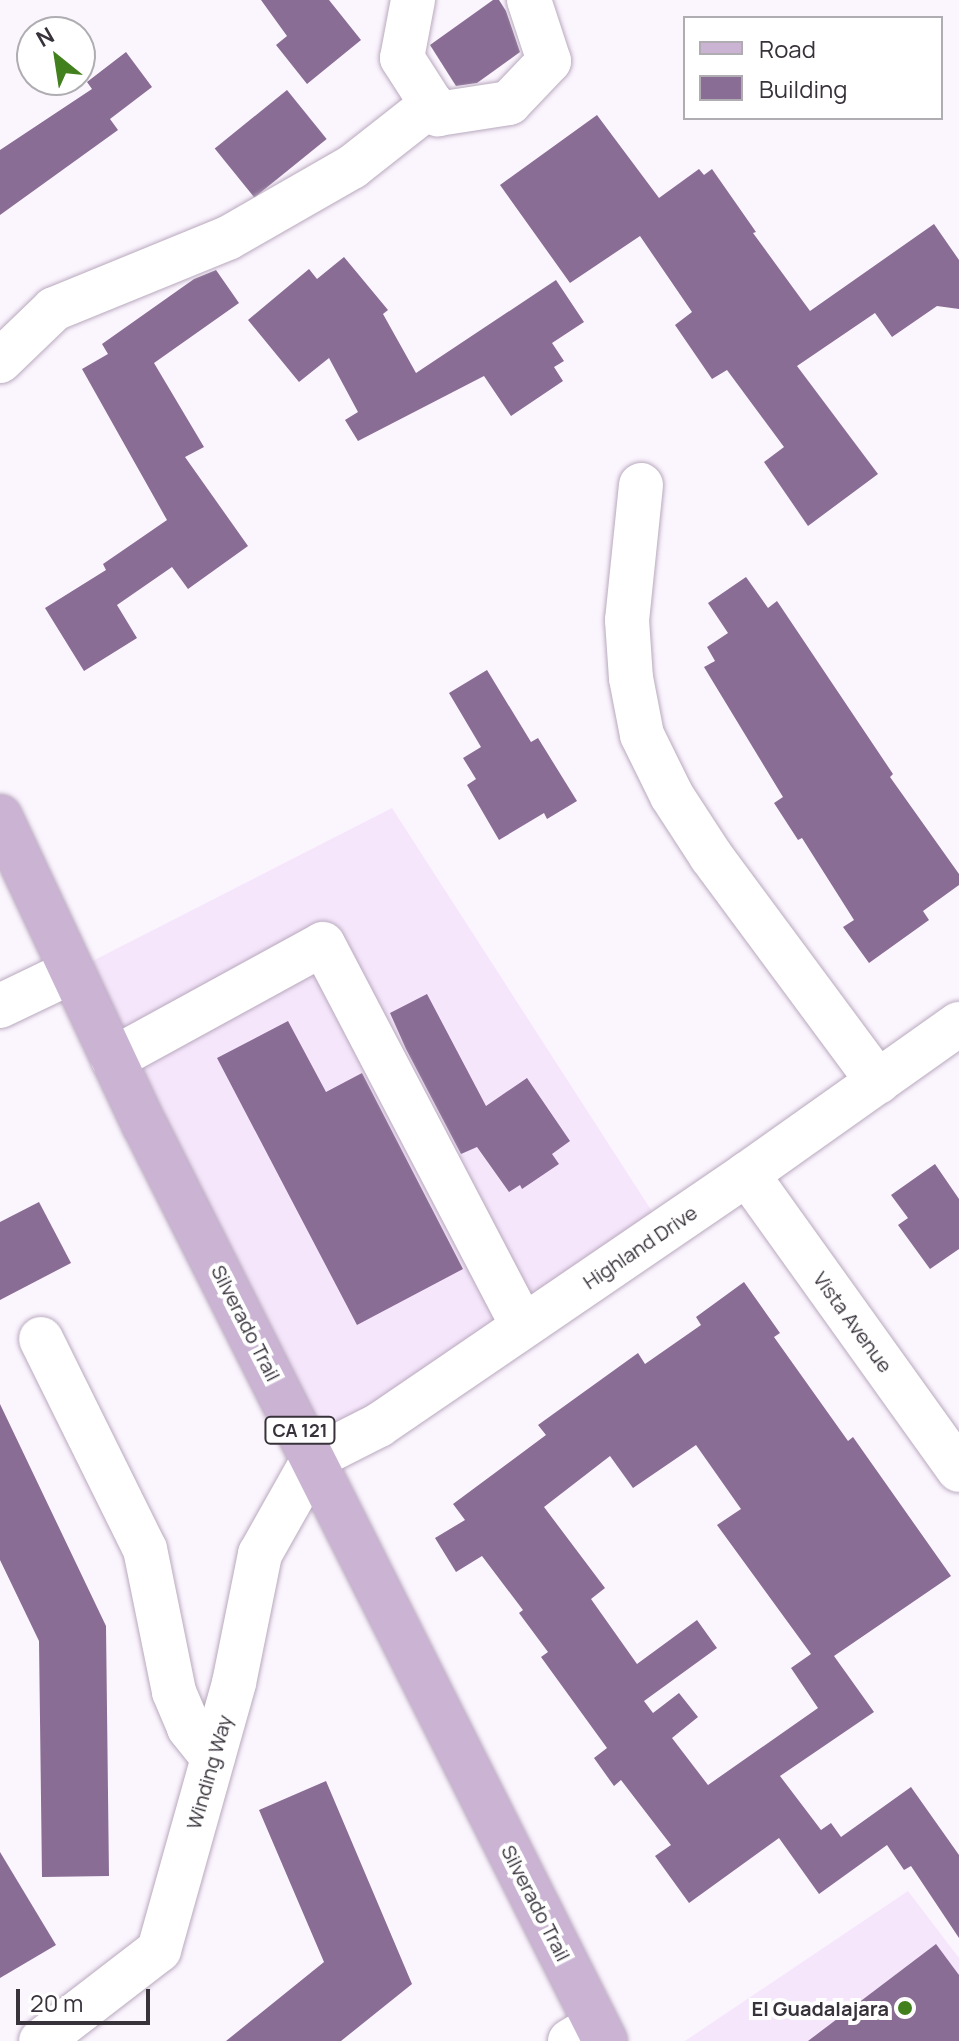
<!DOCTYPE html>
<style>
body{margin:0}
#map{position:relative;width:959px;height:2041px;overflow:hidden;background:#fbf5fe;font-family:Manrope,sans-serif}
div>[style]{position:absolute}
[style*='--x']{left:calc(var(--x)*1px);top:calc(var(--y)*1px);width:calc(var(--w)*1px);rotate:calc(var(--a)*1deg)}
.built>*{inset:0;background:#f6e6fc}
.building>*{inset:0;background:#896d94;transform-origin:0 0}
.roads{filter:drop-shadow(0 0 2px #b8a9bd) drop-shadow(0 0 2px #b8a9bd)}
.minor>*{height:44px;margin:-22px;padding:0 22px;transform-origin:22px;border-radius:22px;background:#fff}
.major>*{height:44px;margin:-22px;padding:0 22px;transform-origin:22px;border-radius:22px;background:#cbb3d4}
.dots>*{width:22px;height:22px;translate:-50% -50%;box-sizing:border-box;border:4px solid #fff;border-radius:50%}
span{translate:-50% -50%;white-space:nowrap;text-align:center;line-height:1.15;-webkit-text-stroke:8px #fff;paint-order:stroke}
.shield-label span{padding:2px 6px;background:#fff;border:2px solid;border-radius:6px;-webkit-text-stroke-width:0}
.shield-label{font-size:18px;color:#38323b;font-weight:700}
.street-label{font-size:20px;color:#38323b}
.poi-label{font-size:20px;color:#38323b;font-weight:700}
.right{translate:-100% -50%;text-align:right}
.legend{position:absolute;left:683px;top:16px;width:260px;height:104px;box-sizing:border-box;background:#fff;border:2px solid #afadb1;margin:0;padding:10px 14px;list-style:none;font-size:24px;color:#38323b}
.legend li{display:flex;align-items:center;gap:16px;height:40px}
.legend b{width:40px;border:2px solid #afadb1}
.north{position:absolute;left:16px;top:16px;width:80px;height:80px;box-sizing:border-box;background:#fff;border:2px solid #afadb1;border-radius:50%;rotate:330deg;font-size:22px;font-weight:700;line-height:32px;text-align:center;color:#38323b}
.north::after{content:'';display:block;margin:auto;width:28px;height:36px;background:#42801e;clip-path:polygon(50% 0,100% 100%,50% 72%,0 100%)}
.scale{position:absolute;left:16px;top:1989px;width:134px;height:36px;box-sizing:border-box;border:4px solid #38323b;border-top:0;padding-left:10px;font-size:24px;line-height:28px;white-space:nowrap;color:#38323b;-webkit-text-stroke:6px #fff;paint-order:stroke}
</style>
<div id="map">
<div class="built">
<i style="clip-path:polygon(392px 808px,664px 1230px,314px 1458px,71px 972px)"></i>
<i style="clip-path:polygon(908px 1891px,959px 1958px,959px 2041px,685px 2041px)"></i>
</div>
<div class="building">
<i style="clip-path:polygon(261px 0,329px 0,361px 40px,307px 84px,276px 45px,287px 36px)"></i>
<i style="clip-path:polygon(493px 0,499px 0,506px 11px,520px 52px,477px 83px,456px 86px,430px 45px)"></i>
<i style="clip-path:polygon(126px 52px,152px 87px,110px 119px,118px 130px,0 215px,0 150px,92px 89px,87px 82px)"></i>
<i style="left:287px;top:90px;width:63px;height:93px;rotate:51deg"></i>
<i style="clip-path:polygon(597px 115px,659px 198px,699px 169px,704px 175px,712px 169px,756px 232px,753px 233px,810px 311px,934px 224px,959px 260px,959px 309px,937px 306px,892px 337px,875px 313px,797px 366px,878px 474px,808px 526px,764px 462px,784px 447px,727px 370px,712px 379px,675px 325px,692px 312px,640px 236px,570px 283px,500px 185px)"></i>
<i style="clip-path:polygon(344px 257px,388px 310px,383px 314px,416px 373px,556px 280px,584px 322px,552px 343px,564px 361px,554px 367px,563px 381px,511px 416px,484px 376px,358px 441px,345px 420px,358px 412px,329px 358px,299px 382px,248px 320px,309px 269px,317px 279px)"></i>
<i style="clip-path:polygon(216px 270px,239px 303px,154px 363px,204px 447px,185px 457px,248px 546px,188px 589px,172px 567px,117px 605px,137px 638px,84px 671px,45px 608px,106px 570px,103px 564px,167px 520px,82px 369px,108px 354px,102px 344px,194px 279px)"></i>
<i style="clip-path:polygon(746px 577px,768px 608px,777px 601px,893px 774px,890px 777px,959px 874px,959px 885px,923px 911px,929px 920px,869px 963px,843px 927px,854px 920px,802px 838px,798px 840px,774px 803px,783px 797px,704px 667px,715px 661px,707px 647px,728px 633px,708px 603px)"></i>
<i style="clip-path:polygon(487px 670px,531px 742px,538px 738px,577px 801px,547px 819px,544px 813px,499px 840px,467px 785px,476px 779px,463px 758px,481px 747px,449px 693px)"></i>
<i style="clip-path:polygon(427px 994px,486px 1106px,527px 1078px,570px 1141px,552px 1154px,559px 1164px,522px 1189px,520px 1185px,509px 1192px,477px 1147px,461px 1154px,406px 1049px,390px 1013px)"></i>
<i style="clip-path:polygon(288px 1021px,326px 1092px,362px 1073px,463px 1269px,357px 1325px,217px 1058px)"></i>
<i style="clip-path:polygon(935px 1164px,959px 1199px,959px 1249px,930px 1269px,898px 1225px,908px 1218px,891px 1195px)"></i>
<i style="clip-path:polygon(39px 1202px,71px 1263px,0 1300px,0 1222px)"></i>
<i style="clip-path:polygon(evenodd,744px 1282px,780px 1333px,774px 1337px,848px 1441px,853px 1437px,951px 1576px,834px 1656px,874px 1712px,780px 1776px,821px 1830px,831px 1823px,841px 1837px,911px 1787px,959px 1855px,959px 1938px,911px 1866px,904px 1870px,887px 1845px,819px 1894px,779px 1838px,689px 1903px,655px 1856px,671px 1845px,621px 1780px,614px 1786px,594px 1758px,607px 1748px,541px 1657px,548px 1652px,519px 1613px,523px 1610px,482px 1556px,456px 1572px,435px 1538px,465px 1520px,453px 1504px,546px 1435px,538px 1425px,638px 1353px,645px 1364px,701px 1325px,696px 1317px,744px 1282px,696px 1445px,741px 1509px,717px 1525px,811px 1654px,791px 1668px,818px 1708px,708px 1785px,672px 1738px,698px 1717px,679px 1693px,653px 1713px,644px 1701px,717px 1648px,697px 1620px,637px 1664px,591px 1599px,605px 1588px,544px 1507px,610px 1456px,633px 1488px,696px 1445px)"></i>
<i style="clip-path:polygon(0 1404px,106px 1626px,109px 1876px,42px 1877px,39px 1641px,0 1560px)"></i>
<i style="clip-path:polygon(326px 1781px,412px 1984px,341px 2041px,226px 2041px,324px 1962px,259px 1810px)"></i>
<i style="clip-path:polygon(0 1852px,56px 1945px,0 1978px)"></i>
<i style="clip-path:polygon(936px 1944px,959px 1975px,959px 2041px,808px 2041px)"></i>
</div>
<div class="roads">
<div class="minor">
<i style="--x:413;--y:0;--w:59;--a:100.7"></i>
<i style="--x:402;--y:58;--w:67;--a:57.3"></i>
<i style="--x:438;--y:114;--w:72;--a:-8.8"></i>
<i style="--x:509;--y:103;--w:58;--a:-46.4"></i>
<i style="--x:549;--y:61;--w:64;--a:-108.2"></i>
<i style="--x:0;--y:361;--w:75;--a:-43.9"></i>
<i style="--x:54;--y:309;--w:188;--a:-22.2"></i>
<i style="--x:228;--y:238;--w:143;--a:-29.8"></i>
<i style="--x:352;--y:167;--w:102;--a:-38.2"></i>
<i style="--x:641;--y:485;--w:136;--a:95.9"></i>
<i style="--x:627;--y:620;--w:58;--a:86.1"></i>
<i style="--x:631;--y:678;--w:58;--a:79.1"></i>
<i style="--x:642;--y:735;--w:68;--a:63.8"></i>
<i style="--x:672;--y:796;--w:72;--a:57"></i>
<i style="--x:711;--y:856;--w:281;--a:53.5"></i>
<i style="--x:0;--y:1006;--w:79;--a:-25.6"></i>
<i style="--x:113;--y:1059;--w:239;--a:-28.7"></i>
<i style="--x:323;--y:944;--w:431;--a:62.4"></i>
<i style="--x:747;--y:1174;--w:364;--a:54.4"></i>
<i style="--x:41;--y:1339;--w:234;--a:63.7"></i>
<i style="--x:145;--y:1549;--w:146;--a:78.5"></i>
<i style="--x:174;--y:1692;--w:39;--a:67"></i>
<i style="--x:189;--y:1728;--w:38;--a:51"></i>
<i style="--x:41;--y:2041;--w:149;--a:-37.6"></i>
<i style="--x:159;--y:1950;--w:277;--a:-74.3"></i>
<i style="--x:234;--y:1683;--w:132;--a:-78.6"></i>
<i style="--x:260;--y:1554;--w:110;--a:-60.6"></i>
<i style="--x:314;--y:1458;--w:73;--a:-26.9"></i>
<i style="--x:379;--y:1425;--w:445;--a:-34.3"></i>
<i style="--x:747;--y:1174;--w:260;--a:-35.3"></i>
<i style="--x:570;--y:2041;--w:31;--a:-31"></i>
</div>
<div class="major">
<i style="--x:0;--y:817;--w:341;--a:64.9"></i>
<i style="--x:145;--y:1126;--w:1024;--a:63.31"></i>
</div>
</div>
<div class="dots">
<i style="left:905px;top:2008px;background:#42801e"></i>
</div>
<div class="shield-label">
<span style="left:300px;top:1430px">CA 121</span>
</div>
<div class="street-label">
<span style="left:640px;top:1247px;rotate:-34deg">Highland Drive</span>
<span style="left:853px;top:1322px;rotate:54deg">Vista Avenue</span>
<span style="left:246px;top:1323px;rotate:63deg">Silverado Trail</span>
<span style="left:209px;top:1772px;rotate:-74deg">Winding Way</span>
<span style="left:536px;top:1903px;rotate:63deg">Silverado Trail</span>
</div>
<div class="poi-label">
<span class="right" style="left:889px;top:2008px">El Guadalajara</span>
</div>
<ul class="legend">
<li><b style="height:10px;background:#cbb3d4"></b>Road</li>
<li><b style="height:22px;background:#896d94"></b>Building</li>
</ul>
<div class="north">N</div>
<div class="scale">20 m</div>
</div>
